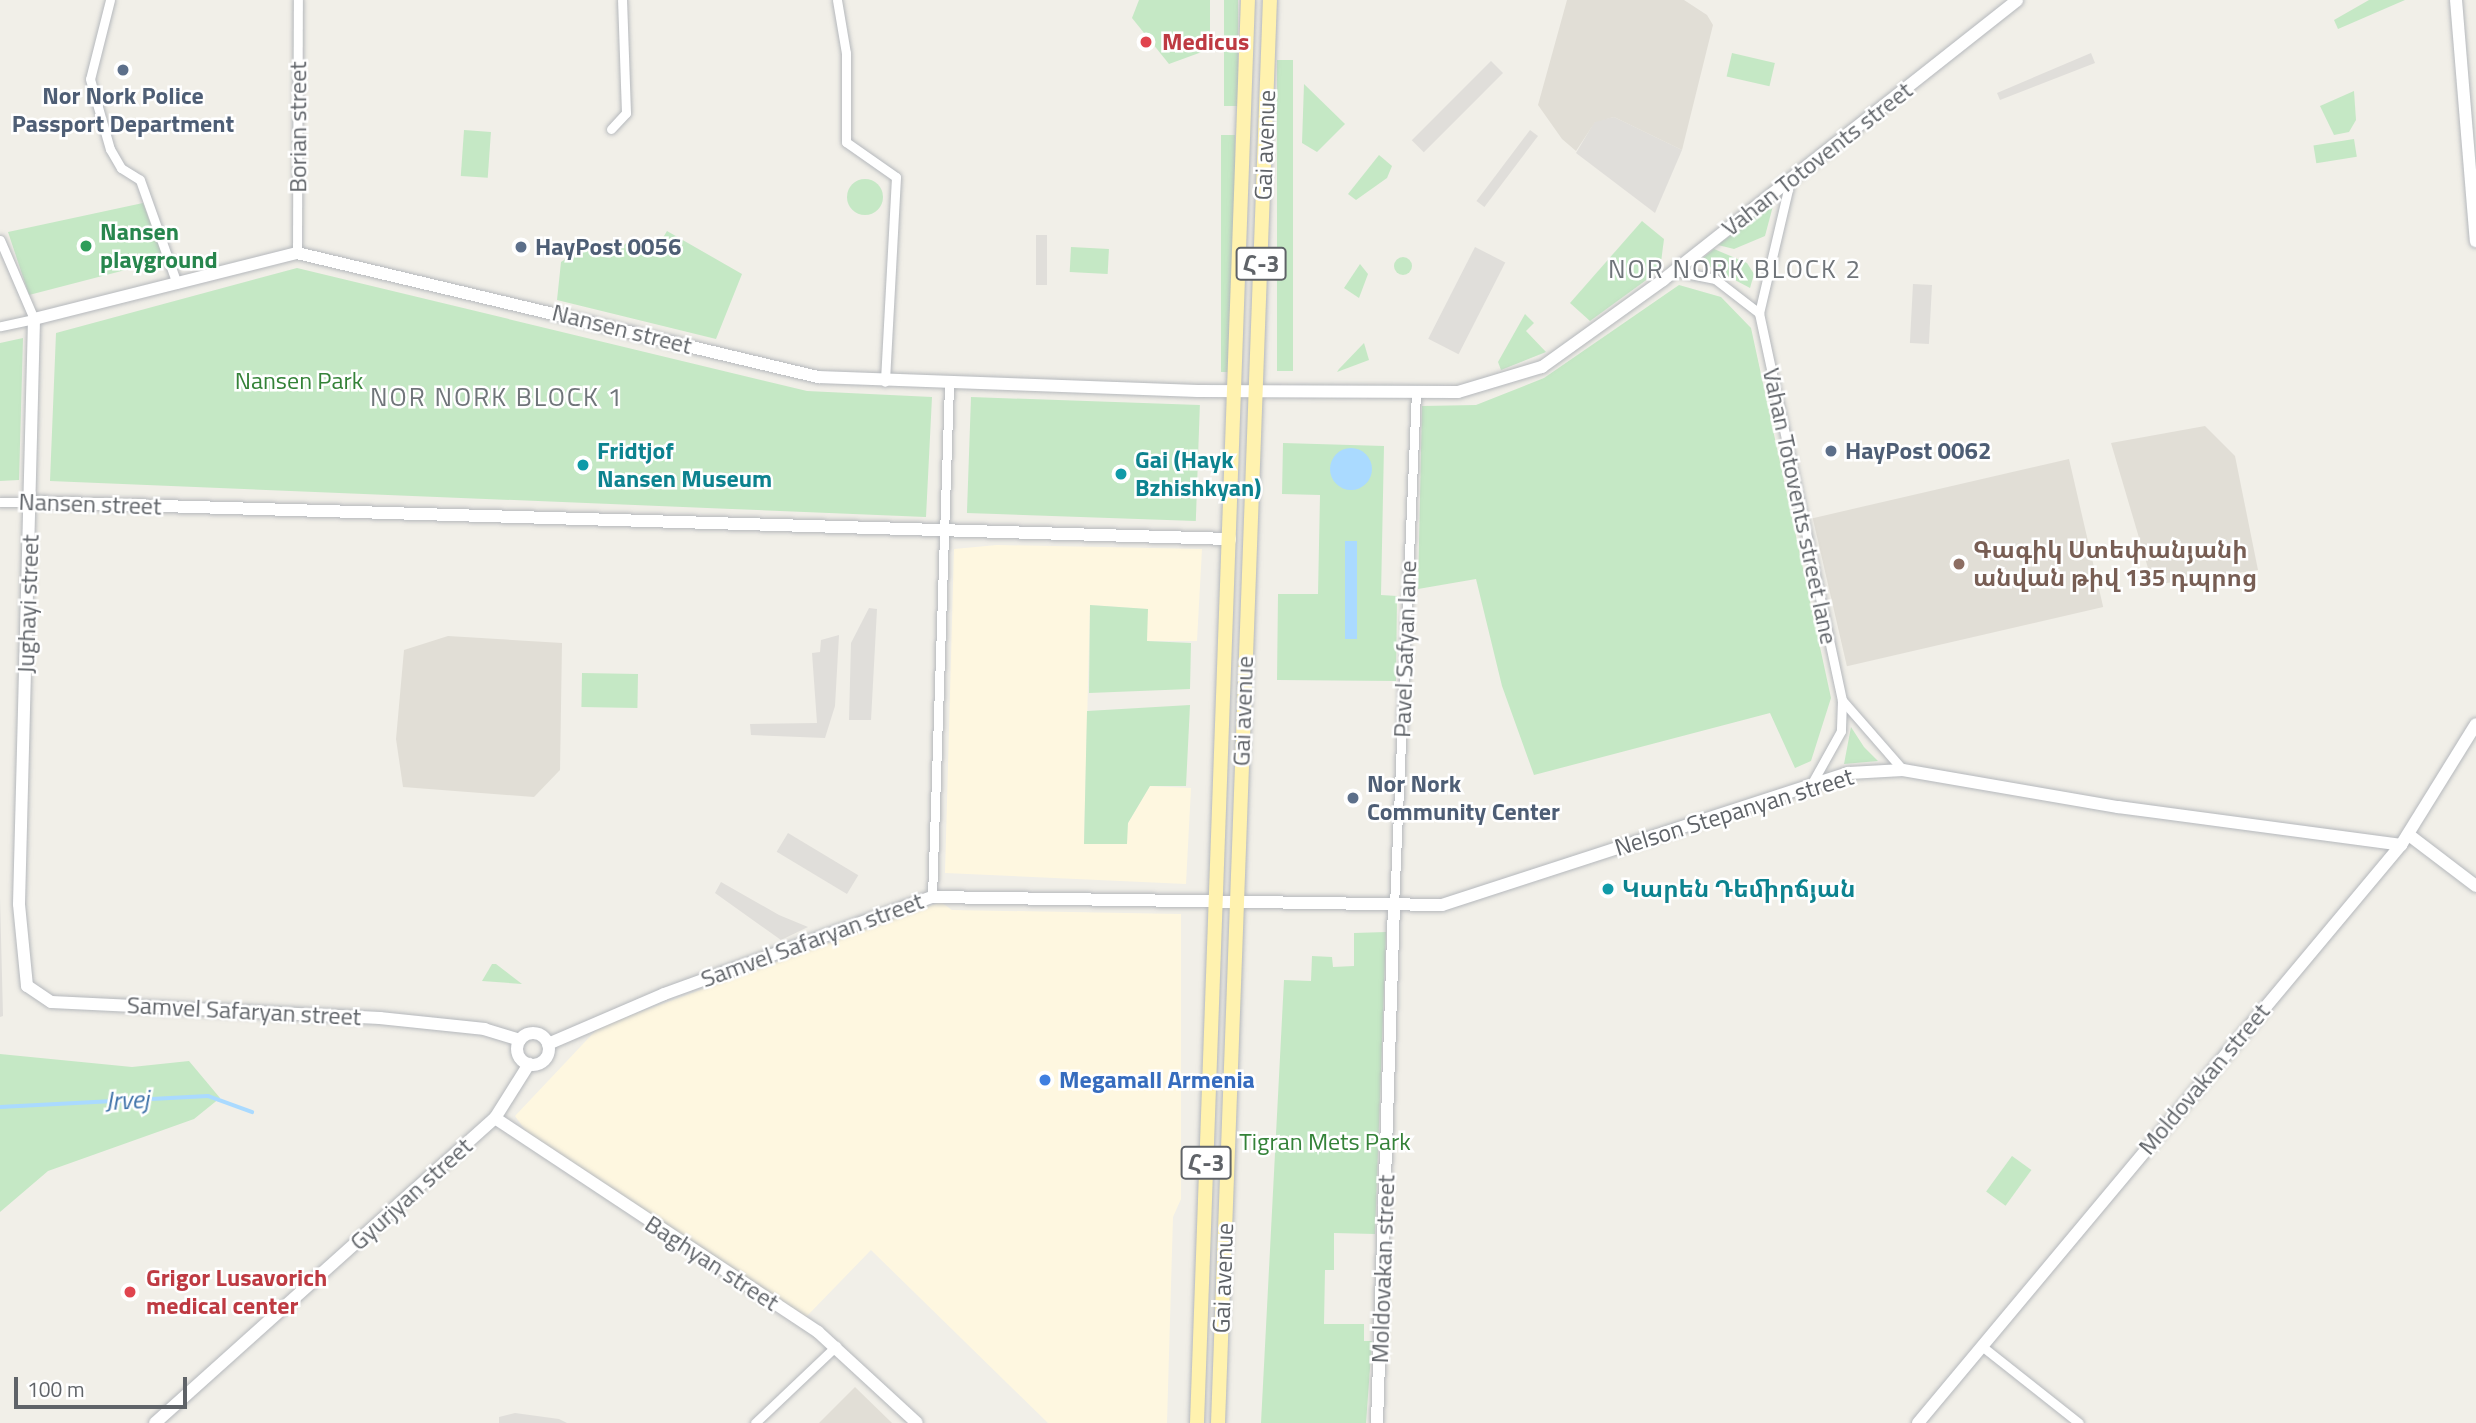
<!DOCTYPE html>
<meta charset="utf-8">
<style>
body{margin:0}
#map{position:relative;width:2476px;height:1423px;overflow:hidden;background:#f1efe8;font-family:"Titillium Web","Noto Sans Armenian",sans-serif}
div>[style]{position:absolute}
[style*='--x']{left:calc(var(--x)*1px);top:calc(var(--y)*1px);width:calc(var(--w)*1px);rotate:calc(var(--a)*1deg)}
.commercial>*{inset:0;background:#fef7e0}
.industrial>*{inset:0;background:#e0deda;transform-origin:0 0}
.education>*{inset:0;background:#e1ded6;transform-origin:0 0}
.green>*{inset:0;background:#c5e8c5;transform-origin:0 0}
.round{border-radius:50%}
.water>*{inset:0;background:#aadaff;transform-origin:0 0}
.stream>*{height:3.5px;margin:-1.75px;padding:0 1.75px;transform-origin:1.75px;border-radius:1.75px;background:#aadaff}
.roads{filter:drop-shadow(0 0 2px #b5b8bc) drop-shadow(0 0 2px #b5b8bc)}
.street>*{height:9px;margin:-4.5px;padding:0 4.5px;transform-origin:4.5px;border-radius:4.5px;background:#fff}
.secondary>*{height:12px;margin:-6px;padding:0 6px;transform-origin:6px;border-radius:6px;background:#fff}
.secondary>.ring{margin:-6px;padding:0;box-sizing:content-box;background:none;border:12px solid #fff;border-radius:50%}
.primary>*{height:14px;margin:-7px;padding:0 7px;transform-origin:7px;border-radius:7px;background:#fff2af}
.dots>*{width:19px;height:19px;translate:-50% -50%;box-sizing:border-box;border:4px solid #fff;border-radius:50%}
span{translate:-50% -50%;white-space:nowrap;text-align:center;line-height:1.15;-webkit-text-stroke:5px #fff;paint-order:stroke}
.shield-label span{padding:2px 5px;background:#fff;border:2px solid;border-radius:5px;-webkit-text-stroke-width:0}
.shield-label{font-size:23px;color:#5f6368;font-weight:700}
.health-label{font-size:24px;color:#be3a42;font-weight:700}
.left{translate:0 -50%;text-align:left}
.service-label{font-size:24px;color:#4e5e75;font-weight:700}
.street-label{font-size:24px;color:#5f6368}
.leisure-label{font-size:24px;color:#27864d;font-weight:700}
.park-label{font-size:24px;color:#348238}
.culture-label{font-size:24px;color:#0d838f;font-weight:700}
.education-label{font-size:24px;color:#785e54;font-weight:700}
.shop-label{font-size:24px;color:#366cbe;font-weight:700}
.neighbourhood-label{font-size:26px;color:#70757a;letter-spacing:2px}
.water-label{font-size:26px;color:#4174aa;font-style:italic}
.scale{position:absolute;left:14px;top:1377px;width:173px;height:32px;box-sizing:border-box;border:4px solid #5f6368;border-top:0;padding-left:9px;font-size:21px;line-height:24px;white-space:nowrap;color:#5f6368;-webkit-text-stroke:5px #fff;paint-order:stroke}
</style>
<div id="map">
<div class="commercial">
<i style="clip-path:polygon(997px 545px,1202px 549px,1197px 641px,1146px 641px,1147px 609px,1090px 605px,1084px 843px,1128px 823px,1150px 786px,1191px 788px,1186px 884px,945px 873px,954px 549px)"></i>
<i style="clip-path:polygon(941px 902px,952px 910px,1181px 914px,1181px 1199px,1173px 1217px,1167px 1423px,1048px 1423px,871px 1250px,806px 1317px,528px 1134px,515px 1116px,599px 1027px)"></i>
</div>
<div class="industrial">
<i style="clip-path:polygon(2091px 53px,2095px 63px,2000px 100px,1997px 93px)"></i>
<i style="left:1491px;top:61px;width:17px;height:112px;rotate:45deg"></i>
<i style="clip-path:polygon(1614px 117px,1682px 150px,1655px 213px,1576px 153px,1595px 121px)"></i>
<i style="left:1530px;top:130px;width:10px;height:89px;rotate:37deg"></i>
<i style="left:1036px;top:235px;width:11px;height:50px"></i>
<i style="left:1475px;top:247px;width:34px;height:103px;rotate:27deg"></i>
<i style="left:1913px;top:284px;width:19px;height:59px;rotate:3deg"></i>
<i style="clip-path:polygon(869px 608px,877px 609px,871px 720px,849px 720px,851px 643px)"></i>
<i style="clip-path:polygon(839px 635px,835px 706px,825px 738px,751px 735px,750px 724px,817px 723px,812px 653px,820px 652px,821px 640px)"></i>
<i style="left:788px;top:833px;width:82px;height:22px;rotate:31deg"></i>
<i style="clip-path:polygon(721px 882px,779px 915px,808px 927px,781px 940px,715px 893px)"></i>
<i style="clip-path:polygon(0 898px,3px 1016px,0 1017px)"></i>
<i style="clip-path:polygon(515px 1413px,559px 1419px,567px 1423px,499px 1423px,499px 1417px)"></i>
</div>
<div class="education">
<i style="clip-path:polygon(1567px 0,1684px 0,1707px 15px,1713px 25px,1682px 150px,1614px 117px,1595px 122px,1576px 151px,1562px 139px,1538px 105px)"></i>
<i style="clip-path:polygon(2205px 426px,2235px 456px,2258px 570px,2153px 585px,2111px 443px)"></i>
<i style="left:2069px;top:459px;width:152px;height:263px;rotate:77deg"></i>
<i style="clip-path:polygon(448px 636px,562px 643px,560px 770px,534px 797px,403px 787px,396px 739px,404px 650px)"></i>
<i style="clip-path:polygon(855px 1387px,892px 1423px,819px 1423px)"></i>
</div>
<div class="green">
<i style="clip-path:polygon(1139px 0,1210px 0,1210px 49px,1169px 64px,1132px 18px)"></i>
<i style="left:1224px;top:0;width:14px;height:106px"></i>
<i style="clip-path:polygon(2369px 0,2405px 0,2338px 29px,2334px 20px)"></i>
<i style="left:1732px;top:53px;width:44px;height:24px;rotate:13deg"></i>
<i style="left:1277px;top:60px;width:16px;height:311px"></i>
<i style="clip-path:polygon(1304px 84px,1345px 124px,1317px 152px,1302px 143px)"></i>
<i style="clip-path:polygon(2354px 91px,2356px 120px,2349px 132px,2334px 135px,2320px 106px)"></i>
<i style="left:464px;top:130px;width:27px;height:46px;rotate:4deg"></i>
<i style="left:1221px;top:135px;width:14px;height:237px"></i>
<i style="left:2354px;top:139px;width:18px;height:41px;rotate:81deg"></i>
<i style="clip-path:polygon(1379px 155px,1392px 166px,1387px 178px,1356px 200px,1348px 194px)"></i>
<i class="round" style="left:847px;top:179px;width:36px;height:36px"></i>
<i style="clip-path:polygon(1774px 202px,1765px 236px,1734px 249px,1718px 245px)"></i>
<i style="clip-path:polygon(143px 203px,164px 260px,29px 295px,8px 232px)"></i>
<i style="clip-path:polygon(1642px 221px,1664px 239px,1660px 270px,1590px 321px,1570px 303px)"></i>
<i style="clip-path:polygon(667px 231px,742px 274px,716px 339px,557px 300px,561px 262px,585px 246px,610px 258px,633px 237px,658px 246px)"></i>
<i style="left:1071px;top:247px;width:38px;height:25px;rotate:3deg"></i>
<i style="clip-path:polygon(1714px 249px,1747px 263px,1754px 274px,1750px 288px,1699px 261px)"></i>
<i class="round" style="left:1394px;top:257px;width:18px;height:18px"></i>
<i style="clip-path:polygon(1360px 264px,1368px 274px,1359px 298px,1344px 288px)"></i>
<i style="clip-path:polygon(297px 268px,807px 391px,932px 397px,926px 517px,50px 481px,56px 333px)"></i>
<i style="clip-path:polygon(1679px 285px,1721px 297px,1751px 328px,1831px 698px,1811px 761px,1795px 768px,1770px 713px,1534px 775px,1502px 686px,1476px 579px,1418px 589px,1422px 406px,1476px 405px,1544px 378px)"></i>
<i style="clip-path:polygon(1525px 314px,1534px 323px,1526px 331px,1546px 352px,1501px 370px,1498px 362px)"></i>
<i style="clip-path:polygon(23px 338px,19px 480px,0 481px,0 343px)"></i>
<i style="clip-path:polygon(1364px 343px,1369px 360px,1337px 372px,1339px 369px)"></i>
<i style="left:971px;top:397px;width:229px;height:116px;rotate:2deg"></i>
<i style="clip-path:polygon(1283px 443px,1384px 446px,1381px 595px,1397px 596px,1396px 681px,1277px 680px,1278px 594px,1318px 594px,1320px 495px,1282px 494px)"></i>
<i style="clip-path:polygon(1090px 605px,1148px 609px,1147px 641px,1191px 643px,1190px 689px,1089px 693px)"></i>
<i style="left:582px;top:673px;width:56px;height:34px;rotate:1deg"></i>
<i style="clip-path:polygon(1190px 705px,1186px 786px,1150px 786px,1128px 823px,1127px 844px,1084px 844px,1087px 711px)"></i>
<i style="clip-path:polygon(1851px 727px,1864px 747px,1878px 761px,1844px 764px)"></i>
<i style="clip-path:polygon(1386px 932px,1375px 1234px,1334px 1233px,1334px 1270px,1325px 1270px,1324px 1324px,1364px 1324px,1364px 1341px,1372px 1341px,1366px 1423px,1261px 1423px,1284px 980px,1311px 981px,1312px 956px,1332px 957px,1333px 967px,1354px 966px,1354px 933px)"></i>
<i style="clip-path:polygon(492px 964px,496px 964px,522px 984px,482px 981px)"></i>
<i style="clip-path:polygon(0 1054px,132px 1067px,189px 1061px,220px 1098px,194px 1119px,48px 1171px,0 1212px)"></i>
<i style="left:2012px;top:1156px;width:24px;height:44px;rotate:36deg"></i>
</div>
<div class="water">
<i class="round" style="left:1330px;top:448px;width:42px;height:42px"></i>
<i style="left:1345px;top:541px;width:12px;height:98px"></i>
</div>
<div class="stream">
<i style="--x:0;--y:1107;--w:208;--a:-3"></i>
<i style="--x:208;--y:1096;--w:47;--a:20"></i>
</div>
<div class="roads">
<div class="street">
<i style="--x:110;--y:0;--w:81;--a:104.2"></i>
<i style="--x:90;--y:79;--w:73;--a:74.1"></i>
<i style="--x:110;--y:149;--w:22;--a:60"></i>
<i style="--x:121;--y:168;--w:22;--a:32"></i>
<i style="--x:140;--y:180;--w:110;--a:70.4"></i>
<i style="--x:837;--y:0;--w:54;--a:80.4"></i>
<i style="--x:846;--y:53;--w:89;--a:90"></i>
<i style="--x:846;--y:142;--w:61;--a:35"></i>
<i style="--x:896;--y:177;--w:205;--a:93.1"></i>
<i style="--x:611;--y:129;--w:22;--a:-47"></i>
<i style="--x:626;--y:113;--w:113;--a:-92"></i>
<i style="--x:1790;--y:181;--w:136;--a:103.2"></i>
<i style="--x:1759;--y:313;--w:396;--a:77.9"></i>
<i style="--x:1842;--y:700;--w:31;--a:92"></i>
<i style="--x:1841;--y:731;--w:60;--a:119.1"></i>
<i style="--x:0;--y:240;--w:86;--a:66.7"></i>
<i style="--x:34;--y:319;--w:35;--a:168"></i>
<i style="--x:297;--y:253;--w:253;--a:-89.8"></i>
<i style="--x:1675;--y:271;--w:41;--a:11.3"></i>
<i style="--x:1715;--y:279;--w:56;--a:37.7"></i>
<i style="--x:0;--y:502;--w:32;--a:0"></i>
<i style="--x:1842;--y:700;--w:93;--a:48.9"></i>
<i style="--x:932;--y:897;--w:513;--a:-88.1"></i>
<i style="--x:1394;--y:906;--w:514;--a:-87.55"></i>
<i style="--x:1983;--y:1347;--w:122;--a:38.4"></i>
<i style="--x:755;--y:1423;--w:112;--a:-43.5"></i>
</div>
<div class="secondary">
<i style="--x:2456;--y:0;--w:242;--a:85.3"></i>
<i style="--x:32;--y:502;--w:1199;--a:1.77"></i>
<i style="--x:2409;--y:835;--w:84;--a:37.3"></i>
<i class="ring" style="left:517px;top:1033px;width:20px;height:20px"></i>
<i style="--x:520;--y:1040;--w:37;--a:-163"></i>
<i style="--x:485;--y:1029;--w:106;--a:-174"></i>
<i style="--x:380;--y:1018;--w:329;--a:-177.2"></i>
<i style="--x:51;--y:1002;--w:29;--a:-146"></i>
<i style="--x:27;--y:986;--w:82;--a:-95.6"></i>
<i style="--x:19;--y:904;--w:585;--a:-88.53"></i>
<i style="--x:34;--y:319;--w:271;--a:-14.1"></i>
<i style="--x:297;--y:253;--w:536;--a:13.39"></i>
<i style="--x:818;--y:377;--w:380;--a:2.1"></i>
<i style="--x:1198;--y:391;--w:260;--a:0.2"></i>
<i style="--x:1458;--y:392;--w:88;--a:-16.6"></i>
<i style="--x:1542;--y:367;--w:149;--a:-35.7"></i>
<i style="--x:1663;--y:280;--w:451;--a:-38.3"></i>
<i style="--x:548;--y:1044;--w:126;--a:-23.3"></i>
<i style="--x:664;--y:994;--w:285;--a:-19.9"></i>
<i style="--x:932;--y:897;--w:510;--a:0.9"></i>
<i style="--x:1442;--y:905;--w:428;--a:-18"></i>
<i style="--x:1849;--y:773;--w:54;--a:-3.2"></i>
<i style="--x:1903;--y:770;--w:218;--a:9.8"></i>
<i style="--x:2118;--y:807;--w:286;--a:7.6"></i>
<i style="--x:495;--y:1118;--w:387;--a:33.5"></i>
<i style="--x:818;--y:1332;--w:134;--a:42.6"></i>
<i style="--x:155;--y:1423;--w:457;--a:-41.9"></i>
<i style="--x:495;--y:1118;--w:64;--a:-57.8"></i>
<i style="--x:1377;--y:1423;--w:517;--a:-88.12"></i>
<i style="--x:1918;--y:1423;--w:753;--a:-50.12"></i>
<i style="--x:2401;--y:845;--w:142;--a:-58.2"></i>
</div>
<div class="primary">
<i style="--x:1197;--y:1423;--w:1424;--a:-87.95"></i>
<i style="--x:1218;--y:1423;--w:1424;--a:-87.91"></i>
</div>
</div>
<div class="dots">
<i style="left:1146px;top:42px;background:#e0444e"></i>
<i style="left:123px;top:70px;background:#5c6f8a"></i>
<i style="left:86px;top:246px;background:#2e9e5b"></i>
<i style="left:521px;top:247px;background:#5c6f8a"></i>
<i style="left:1831px;top:451px;background:#5c6f8a"></i>
<i style="left:583px;top:465px;background:#0f9aa8"></i>
<i style="left:1121px;top:474px;background:#0f9aa8"></i>
<i style="left:1959px;top:564px;background:#8d6e63"></i>
<i style="left:1353px;top:798px;background:#5c6f8a"></i>
<i style="left:1608px;top:889px;background:#0f9aa8"></i>
<i style="left:1045px;top:1080px;background:#3f7fe0"></i>
<i style="left:130px;top:1292px;background:#e0444e"></i>
</div>
<div class="shield-label">
<span style="left:1261px;top:264px">Հ-3</span>
<span style="left:1206px;top:1163px">Հ-3</span>
</div>
<div class="health-label">
<span class="left" style="left:1162px;top:42px">Medicus</span>
<span class="left" style="left:146px;top:1292px">Grigor Lusavorich<br>medical center</span>
</div>
<div class="service-label">
<span style="left:123px;top:110px">Nor Nork Police<br>Passport Department</span>
<span class="left" style="left:535px;top:247px">HayPost 0056</span>
<span class="left" style="left:1845px;top:451px">HayPost 0062</span>
<span class="left" style="left:1367px;top:798px">Nor Nork<br>Community Center</span>
</div>
<div class="street-label">
<span style="left:298px;top:127px;rotate:-90deg">Borian street</span>
<span style="left:1265px;top:145px;rotate:-88deg">Gai avenue</span>
<span style="left:1817px;top:159px;rotate:-38deg">Vahan Totovents street</span>
<span style="left:622px;top:329px;rotate:14deg">Nansen street</span>
<span style="left:90px;top:504px;rotate:2deg">Nansen street</span>
<span style="left:1800px;top:506px;rotate:78deg">Vahan Totovents street lane</span>
<span style="left:28px;top:604px;rotate:-88deg">Jughayi street</span>
<span style="left:1405px;top:649px;rotate:-88deg">Pavel Safyan lane</span>
<span style="left:1243px;top:711px;rotate:-88deg">Gai avenue</span>
<span style="left:1734px;top:812px;rotate:-17deg">Nelson Stepanyan street</span>
<span style="left:812px;top:940px;rotate:-20deg">Samvel Safaryan street</span>
<span style="left:244px;top:1011px;rotate:3deg">Samvel Safaryan street</span>
<span style="left:2204px;top:1079px;rotate:-50deg">Moldovakan street</span>
<span style="left:411px;top:1194px;rotate:-42deg">Gyurjyan street</span>
<span style="left:712px;top:1263px;rotate:33deg">Baghyan street</span>
<span style="left:1383px;top:1269px;rotate:-88deg">Moldovakan street</span>
<span style="left:1223px;top:1278px;rotate:-88deg">Gai avenue</span>
</div>
<div class="leisure-label">
<span class="left" style="left:100px;top:246px">Nansen<br>playground</span>
</div>
<div class="park-label">
<span style="left:299px;top:381px">Nansen Park</span>
<span style="left:1325px;top:1142px">Tigran Mets Park</span>
</div>
<div class="culture-label">
<span class="left" style="left:597px;top:465px">Fridtjof<br>Nansen Museum</span>
<span class="left" style="left:1135px;top:474px">Gai (Hayk<br>Bzhishkyan)</span>
<span class="left" style="left:1622px;top:889px">Կարեն Դեմիրճյան</span>
</div>
<div class="education-label">
<span class="left" style="left:1973px;top:564px">Գագիկ Ստեփանյանի<br>անվան թիվ 135 դպրոց</span>
</div>
<div class="shop-label">
<span class="left" style="left:1059px;top:1080px">Megamall Armenia</span>
</div>
<div class="neighbourhood-label">
<span style="left:1735px;top:269px">NOR NORK BLOCK 2</span>
<span style="left:497px;top:397px">NOR NORK BLOCK 1</span>
</div>
<div class="water-label">
<span style="left:127px;top:1100px;rotate:-3deg">Jrvej</span>
</div>
<div class="scale">100 m</div>
</div>
